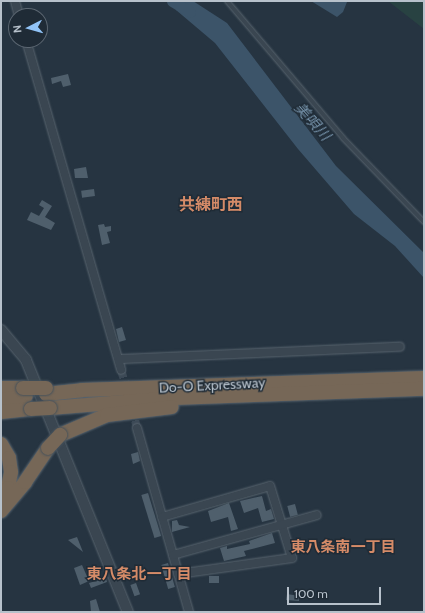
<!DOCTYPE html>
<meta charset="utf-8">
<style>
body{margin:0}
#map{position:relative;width:425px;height:613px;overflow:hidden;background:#263441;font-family:Cabin,"Noto Sans JP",sans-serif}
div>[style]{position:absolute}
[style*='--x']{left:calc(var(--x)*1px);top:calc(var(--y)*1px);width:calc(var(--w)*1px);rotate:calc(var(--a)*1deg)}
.green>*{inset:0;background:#284242}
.water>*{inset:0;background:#3c5469}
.river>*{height:11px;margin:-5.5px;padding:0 5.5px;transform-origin:5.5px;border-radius:5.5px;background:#3c5469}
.building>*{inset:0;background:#4f5f6c;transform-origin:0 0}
.minor-tunnel>*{height:8px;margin-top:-4px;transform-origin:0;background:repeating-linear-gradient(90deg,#3c4956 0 8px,transparent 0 12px)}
.roads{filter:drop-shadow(0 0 1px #58646e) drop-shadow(0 0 1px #58646e)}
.service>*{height:4px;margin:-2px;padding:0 2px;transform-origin:2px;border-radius:2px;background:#3a4651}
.minor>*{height:8px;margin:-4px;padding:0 4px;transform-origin:4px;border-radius:4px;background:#3a4651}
.tertiary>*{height:10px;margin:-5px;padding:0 5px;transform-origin:5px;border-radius:5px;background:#3a4651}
.motorway>*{height:14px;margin:-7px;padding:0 7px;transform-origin:7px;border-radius:7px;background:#766757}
.bridges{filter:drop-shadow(0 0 1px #45515b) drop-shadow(0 0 1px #45515b)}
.motorway-bridge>*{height:14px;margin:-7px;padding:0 7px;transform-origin:7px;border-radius:7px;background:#766757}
span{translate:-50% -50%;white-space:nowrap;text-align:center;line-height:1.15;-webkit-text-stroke:3px #1f2b36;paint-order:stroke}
.street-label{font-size:14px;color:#b7c1cb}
.water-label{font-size:15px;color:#7895ad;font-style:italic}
.neighbourhood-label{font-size:15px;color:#d58b68;font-weight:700}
.quarter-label{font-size:16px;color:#d58b68;font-weight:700}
.frame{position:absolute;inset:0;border:2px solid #b7c1cb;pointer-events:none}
.north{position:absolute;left:8px;top:8px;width:40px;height:40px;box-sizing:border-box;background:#1f2b36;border:1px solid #5c6772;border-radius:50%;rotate:264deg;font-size:11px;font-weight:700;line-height:16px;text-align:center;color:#b7c1cb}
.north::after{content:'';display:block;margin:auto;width:14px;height:18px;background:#90c3f7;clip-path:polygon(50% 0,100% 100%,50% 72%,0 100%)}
.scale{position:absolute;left:287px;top:587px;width:94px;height:18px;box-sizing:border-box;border:2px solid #b7c1cb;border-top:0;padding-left:5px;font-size:12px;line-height:14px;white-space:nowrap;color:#b7c1cb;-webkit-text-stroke:3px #1f2b36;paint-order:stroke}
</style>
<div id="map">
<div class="green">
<i style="clip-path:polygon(388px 1px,424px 1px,424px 29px)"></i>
</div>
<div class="water">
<i style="clip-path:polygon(179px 1px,193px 1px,227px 23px,336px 166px,424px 253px,424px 278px,395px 246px,354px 214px,298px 149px,215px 43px,176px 10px)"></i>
<i style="clip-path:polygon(311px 1px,344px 1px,347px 2px,343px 12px,337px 17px)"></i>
</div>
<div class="river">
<i style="--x:172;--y:1;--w:21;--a:31"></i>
</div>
<div class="building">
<i style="clip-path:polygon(68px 74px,71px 85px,63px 87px,61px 81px,52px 84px,51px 78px)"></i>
<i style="clip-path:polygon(86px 167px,88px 178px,75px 178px,74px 169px)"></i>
<i style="left:94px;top:189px;width:7px;height:13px;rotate:82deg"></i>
<i style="clip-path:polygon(42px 200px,52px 206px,45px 217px,55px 223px,51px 230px,27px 220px,31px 212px,39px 216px,44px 208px,39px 205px)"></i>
<i style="clip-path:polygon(104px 224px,105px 227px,111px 226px,111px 231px,107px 232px,110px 243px,102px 245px,98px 225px)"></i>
<i style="clip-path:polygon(122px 327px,126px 340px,119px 342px,116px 329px)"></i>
<i style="clip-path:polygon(138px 452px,140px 461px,133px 464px,131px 454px)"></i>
<i style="left:148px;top:493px;width:45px;height:7px;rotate:73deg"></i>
<i style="clip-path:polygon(262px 496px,266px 511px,271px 509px,274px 519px,262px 522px,258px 508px,244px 513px,240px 501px)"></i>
<i style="clip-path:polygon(229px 503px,238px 529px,231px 531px,228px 517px,211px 522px,208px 511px)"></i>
<i style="left:295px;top:504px;width:11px;height:8px;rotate:75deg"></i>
<i style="clip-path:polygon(177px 520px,179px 525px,190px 527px,172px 532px,172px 521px)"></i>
<i style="clip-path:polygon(272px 533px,275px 543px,244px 551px,246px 556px,224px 561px,220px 548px,227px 546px,227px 549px,250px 544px,249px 541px)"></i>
<i style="clip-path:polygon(77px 537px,83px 552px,68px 540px)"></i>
<i style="left:168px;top:563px;width:25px;height:7px;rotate:74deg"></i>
<i style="clip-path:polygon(82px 565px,89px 581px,80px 585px,74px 568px)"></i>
<i style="left:219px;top:576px;width:7px;height:10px;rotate:90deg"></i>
<i style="clip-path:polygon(106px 578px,107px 582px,91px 588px,89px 583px)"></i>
<i style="left:136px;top:583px;width:12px;height:6px;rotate:70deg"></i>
<i style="clip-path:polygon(287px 594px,299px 596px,299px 601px,286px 600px)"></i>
<i style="clip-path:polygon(96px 599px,100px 612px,91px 612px,90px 601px)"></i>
</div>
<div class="minor-tunnel">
<i style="--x:121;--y:370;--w:21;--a:73"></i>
<i style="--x:132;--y:409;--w:20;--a:75"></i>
</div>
<div class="roads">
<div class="service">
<i style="--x:227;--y:1;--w:180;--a:49.7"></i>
<i style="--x:343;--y:138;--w:117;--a:46"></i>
</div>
<div class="minor">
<i style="--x:15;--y:1;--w:16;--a:75"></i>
<i style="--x:26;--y:40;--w:343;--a:73.9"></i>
<i style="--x:120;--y:359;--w:280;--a:-2.5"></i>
<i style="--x:137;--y:428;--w:191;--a:74.2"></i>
<i style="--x:162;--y:517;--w:112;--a:-16"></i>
<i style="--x:270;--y:486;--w:75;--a:73"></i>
<i style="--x:292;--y:558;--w:115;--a:172"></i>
<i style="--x:173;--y:555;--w:149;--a:-15.5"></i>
</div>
<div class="tertiary">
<i style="--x:1;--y:330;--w:39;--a:50"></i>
<i style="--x:26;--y:360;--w:272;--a:68"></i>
</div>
<div class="motorway">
<i style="--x:1;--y:388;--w:22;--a:0"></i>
<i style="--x:46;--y:394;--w:36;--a:-6"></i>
<i style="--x:82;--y:390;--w:342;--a:-2"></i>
<i style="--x:1;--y:400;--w:25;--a:-9"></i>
<i style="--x:50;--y:408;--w:124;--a:-4.6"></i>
<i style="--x:174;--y:398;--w:250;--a:-2.1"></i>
<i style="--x:1;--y:412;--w:30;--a:-6"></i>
<i style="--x:60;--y:435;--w:51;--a:-23.1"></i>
<i style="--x:107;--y:415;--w:65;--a:-7"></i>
<i style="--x:1;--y:444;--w:16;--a:60"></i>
<i style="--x:9;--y:458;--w:14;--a:82"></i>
<i style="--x:11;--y:472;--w:16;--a:101"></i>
<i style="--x:8;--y:488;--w:13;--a:122"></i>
<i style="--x:1;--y:511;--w:38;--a:-50"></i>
<i style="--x:25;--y:482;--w:41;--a:-55.9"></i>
</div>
</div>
<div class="bridges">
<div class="motorway-bridge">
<i style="--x:23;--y:388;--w:23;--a:0"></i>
<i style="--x:31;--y:409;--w:19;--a:-3"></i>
<i style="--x:48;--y:448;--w:18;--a:-47"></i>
</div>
</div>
<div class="street-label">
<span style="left:212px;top:385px;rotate:-3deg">Do-O Expressway</span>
</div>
<div class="water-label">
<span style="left:312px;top:122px;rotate:48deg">美唄川</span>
</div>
<div class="neighbourhood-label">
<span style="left:343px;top:548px">東八条南一丁目</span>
<span style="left:139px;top:575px">東八条北一丁目</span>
</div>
<div class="quarter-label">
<span style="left:211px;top:205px">共練町西</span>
</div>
<div class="frame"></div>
<div class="north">N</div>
<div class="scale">100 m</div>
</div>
